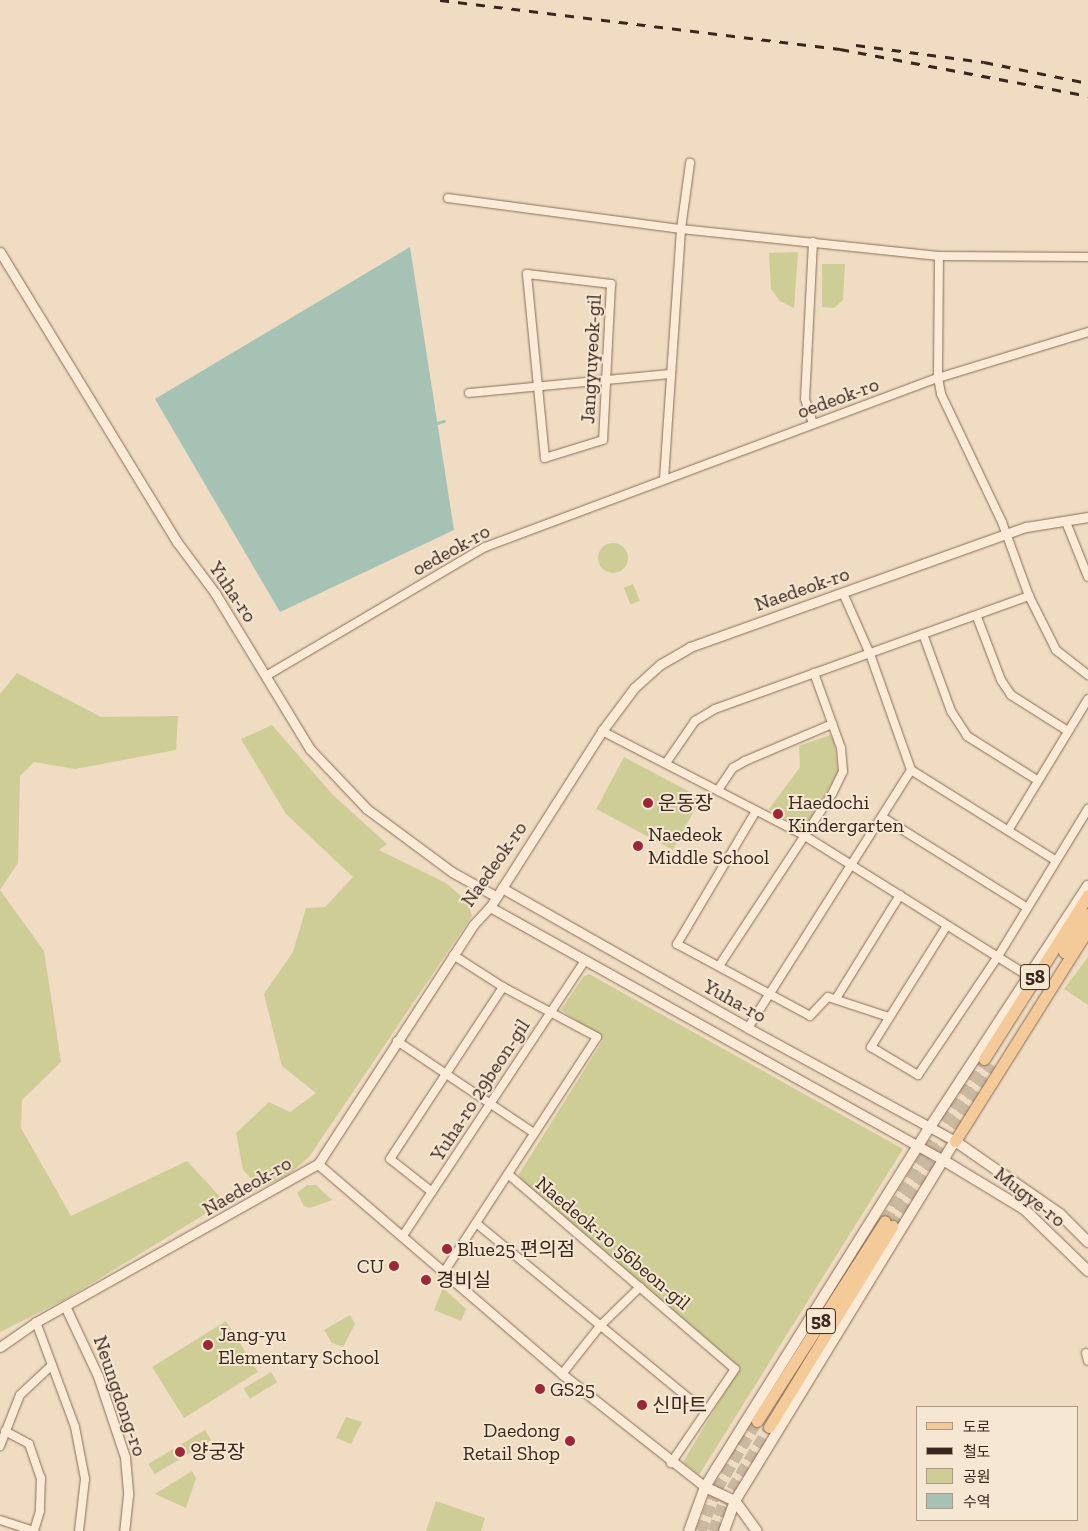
<!DOCTYPE html>
<meta charset="utf-8">
<style>
body{margin:0}
#map{position:relative;width:1088px;height:1531px;overflow:hidden;background:#efdcc2;font-family:"Zilla Slab","Noto Sans KR",serif}
div>[style]{position:absolute}
[style*='--x']{left:calc(var(--x)*1px);top:calc(var(--y)*1px);width:calc(var(--w)*1px);rotate:calc(var(--a)*1deg)}
.green>*{inset:0;background:#cecd96;transform-origin:0 0}
.round{border-radius:50%}
.water>*{inset:0;background:#a5c2b5}
.stream>*{height:2.5px;margin:-1.25px;padding:0 1.25px;transform-origin:1.25px;border-radius:1.25px;background:#a5c2b5}
.primary-tunnel>*{height:11px;margin-top:-5.5px;transform-origin:0;background:repeating-linear-gradient(90deg,#cbb8a1 0 11px,transparent 0 16.5px)}
.roads{filter:drop-shadow(0 0 1px #8a6c59) drop-shadow(0 0 1px #8a6c59)}
.minor>*{height:8px;margin:-4px;padding:0 4px;transform-origin:4px;border-radius:4px;background:#faead6}
.tertiary>*{height:9px;margin:-4.5px;padding:0 4.5px;transform-origin:4.5px;border-radius:4.5px;background:#faead6}
.secondary>*{height:10px;margin:-5px;padding:0 5px;transform-origin:5px;border-radius:5px;background:#faead6}
.primary>*{height:11px;margin:-5.5px;padding:0 5.5px;transform-origin:5.5px;border-radius:5.5px;background:#f4cb98}
.rail>*{height:2.5px;margin-top:-1.25px;transform-origin:0;background:repeating-linear-gradient(90deg,#39271d 0 9px,transparent 0 18px)}
.dots>*{width:14px;height:14px;translate:-50% -50%;box-sizing:border-box;border:2px solid #f6e7d2;border-radius:50%}
span{translate:-50% -50%;white-space:nowrap;text-align:center;line-height:1.15;-webkit-text-stroke:4px #f6e7d2;paint-order:stroke}
.shield-label span{padding:1px 4px;background:#f6e7d2;border:1px solid;border-radius:4px;-webkit-text-stroke-width:0}
.shield-label{font-size:19px;color:#39271d;font-weight:700}
.street-label{font-size:20px;color:#39271d}
.poi-label{font-size:20px;color:#39271d}
.left{translate:0 -50%;text-align:left}
.right{translate:-100% -50%;text-align:right}
.legend{position:absolute;left:916px;top:1406px;width:162px;height:115px;box-sizing:border-box;background:#f6e7d2;border:1px solid #aa9a8a;margin:0;padding:6px 9px;list-style:none;font-size:15px;color:#39271d}
.legend li{display:flex;align-items:center;gap:10px;height:25px}
.legend b{width:25px;border:1px solid #aa9a8a}
</style>
<div id="map">
<div class="green">
<i style="clip-path:polygon(798px 252px,794px 308px,780px 301px,771px 289px,769px 253px)"></i>
<i style="clip-path:polygon(822px 264px,845px 264px,843px 300px,834px 308px,822px 307px)"></i>
<i class="round" style="left:598px;top:543px;width:30px;height:30px"></i>
<i style="left:633px;top:584px;width:18px;height:10px;rotate:68deg"></i>
<i style="clip-path:polygon(17px 673px,101px 717px,178px 716px,176px 750px,75px 769px,34px 762px,20px 776px,18px 863px,0 890px,44px 951px,61px 1062px,22px 1100px,21px 1128px,71px 1216px,187px 1161px,225px 1202px,66px 1299px,0 1332px,0 694px)"></i>
<i style="clip-path:polygon(272px 725px,333px 795px,387px 844px,379px 850px,446px 883px,468px 902px,472px 916px,309px 1157px,287px 1176px,260px 1188px,243px 1170px,236px 1133px,269px 1102px,290px 1112px,316px 1093px,282px 1066px,264px 994px,293px 952px,306px 908px,325px 907px,353px 877px,286px 814px,241px 739px)"></i>
<i style="clip-path:polygon(830px 735px,834px 740px,838px 773px,804px 829px,769px 809px,800px 767px,799px 746px)"></i>
<i style="left:624px;top:757px;width:87px;height:59px;rotate:28deg"></i>
<i style="clip-path:polygon(1088px 957px,1088px 1005px,1064px 989px)"></i>
<i style="clip-path:polygon(589px 974px,903px 1149px,699px 1475px,683px 1462px,740px 1367px,521px 1181px,519px 1174px,603px 1040px,561px 1010px,583px 977px)"></i>
<i style="clip-path:polygon(307px 1185px,316px 1185px,332px 1200px,310px 1208px,304px 1206px,297px 1193px)"></i>
<i style="clip-path:polygon(443px 1288px,466px 1309px,461px 1321px,434px 1310px)"></i>
<i style="clip-path:polygon(350px 1315px,355px 1324px,343px 1347px,332px 1343px,324px 1330px)"></i>
<i style="left:226px;top:1321px;width:60px;height:87px;rotate:58deg"></i>
<i style="left:271px;top:1372px;width:12px;height:32px;rotate:59deg"></i>
<i style="clip-path:polygon(346px 1417px,362px 1422px,351px 1444px,336px 1438px)"></i>
<i style="left:205px;top:1430px;width:12px;height:66px;rotate:59deg"></i>
<i style="clip-path:polygon(192px 1471px,196px 1478px,186px 1508px,155px 1494px)"></i>
<i style="clip-path:polygon(436px 1501px,485px 1518px,481px 1531px,426px 1531px)"></i>
</div>
<div class="water">
<i style="clip-path:polygon(410px 247px,454px 530px,280px 612px,155px 399px)"></i>
</div>
<div class="stream">
<i style="--x:437;--y:423;--w:7;--a:-16"></i>
</div>
<div class="primary-tunnel">
<i style="--x:885;--y:1221;--w:190;--a:-58.6"></i>
<i style="--x:892;--y:1226;--w:190;--a:-57.9"></i>
<i style="--x:701;--y:1531;--w:45;--a:-69.1"></i>
<i style="--x:717;--y:1489;--w:79;--a:-59.5"></i>
<i style="--x:713;--y:1531;--w:30;--a:-70"></i>
<i style="--x:723;--y:1503;--w:89;--a:-58.8"></i>
</div>
<div class="roads">
<div class="minor">
<i style="--x:448;--y:198;--w:235;--a:7.6"></i>
<i style="--x:681;--y:229;--w:259;--a:6"></i>
<i style="--x:939;--y:256;--w:149;--a:0.4"></i>
<i style="--x:813;--y:242;--w:157;--a:92.9"></i>
<i style="--x:805;--y:399;--w:26;--a:72"></i>
<i style="--x:939;--y:256;--w:122;--a:90.5"></i>
<i style="--x:938;--y:378;--w:16;--a:79"></i>
<i style="--x:941;--y:394;--w:142;--a:64.5"></i>
<i style="--x:1002;--y:522;--w:79;--a:70"></i>
<i style="--x:1029;--y:596;--w:60;--a:63.4"></i>
<i style="--x:1056;--y:650;--w:41;--a:38"></i>
<i style="--x:527;--y:274;--w:85;--a:6.8"></i>
<i style="--x:611;--y:284;--w:156;--a:92.9"></i>
<i style="--x:603;--y:440;--w:61;--a:162.8"></i>
<i style="--x:545;--y:458;--w:185;--a:-95.6"></i>
<i style="--x:469;--y:393;--w:203;--a:-5.4"></i>
<i style="--x:664;--y:479;--w:251;--a:-86.1"></i>
<i style="--x:681;--y:229;--w:67;--a:-82.2"></i>
<i style="--x:1066;--y:522;--w:59;--a:68.2"></i>
<i style="--x:843;--y:593;--w:67;--a:66.1"></i>
<i style="--x:870;--y:654;--w:123;--a:70.5"></i>
<i style="--x:911;--y:770;--w:170;--a:32"></i>
<i style="--x:977;--y:617;--w:67;--a:69.1"></i>
<i style="--x:1001;--y:680;--w:18;--a:56"></i>
<i style="--x:1011;--y:695;--w:67;--a:32.3"></i>
<i style="--x:923;--y:634;--w:82;--a:70"></i>
<i style="--x:951;--y:711;--w:30;--a:57"></i>
<i style="--x:967;--y:736;--w:83;--a:32.2"></i>
<i style="--x:266;--y:676;--w:254;--a:-30.5"></i>
<i style="--x:485;--y:547;--w:483;--a:-20.5"></i>
<i style="--x:938;--y:378;--w:157;--a:-17"></i>
<i style="--x:602;--y:731;--w:229;--a:27.3"></i>
<i style="--x:805;--y:836;--w:263;--a:32.1"></i>
<i style="--x:666;--y:763;--w:51;--a:-55.4"></i>
<i style="--x:695;--y:721;--w:23;--a:-31"></i>
<i style="--x:715;--y:709;--w:334;--a:-19.8"></i>
<i style="--x:718;--y:790;--w:27;--a:-56"></i>
<i style="--x:733;--y:768;--w:14;--a:-30"></i>
<i style="--x:745;--y:761;--w:95;--a:-23"></i>
<i style="--x:756;--y:811;--w:155;--a:120.7"></i>
<i style="--x:677;--y:944;--w:151;--a:28.4"></i>
<i style="--x:810;--y:1016;--w:26;--a:-47"></i>
<i style="--x:828;--y:997;--w:64;--a:18.2"></i>
<i style="--x:882;--y:817;--w:170;--a:32"></i>
<i style="--x:1009;--y:829;--w:152;--a:-58.7"></i>
<i style="--x:946;--y:927;--w:142;--a:122"></i>
<i style="--x:871;--y:1047;--w:55;--a:30.8"></i>
<i style="--x:918;--y:1075;--w:141;--a:-56"></i>
<i style="--x:997;--y:958;--w:175;--a:-58.6"></i>
<i style="--x:719;--y:966;--w:206;--a:-56.7"></i>
<i style="--x:832;--y:794;--w:25;--a:-64"></i>
<i style="--x:843;--y:771;--w:23;--a:-95"></i>
<i style="--x:841;--y:748;--w:80;--a:-109.8"></i>
<i style="--x:837;--y:997;--w:120;--a:-58.3"></i>
<i style="--x:748;--y:1028;--w:305;--a:-57.7"></i>
<i style="--x:397;--y:1041;--w:165;--a:33.9"></i>
<i style="--x:508;--y:1174;--w:299;--a:40.7"></i>
<i style="--x:735;--y:1369;--w:114;--a:124.2"></i>
<i style="--x:432;--y:1192;--w:53;--a:-141.8"></i>
<i style="--x:390;--y:1159;--w:206;--a:-56.7"></i>
<i style="--x:476;--y:1223;--w:297;--a:39.5"></i>
<i style="--x:402;--y:1237;--w:332;--a:-56.5"></i>
<i style="--x:444;--y:1272;--w:280;--a:-56.9"></i>
<i style="--x:597;--y:1037;--w:106;--a:-152"></i>
<i style="--x:503;--y:987;--w:59;--a:-147.4"></i>
<i style="--x:36;--y:1322;--w:112;--a:69.6"></i>
<i style="--x:75;--y:1427;--w:53;--a:79.1"></i>
<i style="--x:85;--y:1479;--w:52;--a:96.6"></i>
<i style="--x:1086;--y:1353;--w:8;--a:76"></i>
<i style="--x:562;--y:1374;--w:61;--a:-51.6"></i>
<i style="--x:600;--y:1326;--w:56;--a:-44.3"></i>
<i style="--x:5;--y:1431;--w:27;--a:28"></i>
<i style="--x:29;--y:1444;--w:36;--a:71"></i>
<i style="--x:41;--y:1478;--w:33;--a:92"></i>
<i style="--x:40;--y:1511;--w:21;--a:107"></i>
<i style="--x:0;--y:1446;--w:55;--a:-68.6"></i>
<i style="--x:20;--y:1395;--w:44;--a:-43.2"></i>
<i style="--x:0;--y:1520;--w:35;--a:18"></i>
</div>
<div class="tertiary">
<i style="--x:0;--y:252;--w:340;--a:58.6"></i>
<i style="--x:177;--y:542;--w:64;--a:53.3"></i>
<i style="--x:215;--y:593;--w:183;--a:58.7"></i>
<i style="--x:310;--y:749;--w:83;--a:46.5"></i>
<i style="--x:367;--y:809;--w:106;--a:36.5"></i>
<i style="--x:452;--y:872;--w:51;--a:29.1"></i>
<i style="--x:502;--y:888;--w:283;--a:29.6"></i>
<i style="--x:748;--y:1028;--w:236;--a:28.6"></i>
<i style="--x:490;--y:907;--w:519;--a:29.18"></i>
<i style="--x:318;--y:1164;--w:322;--a:40.7"></i>
<i style="--x:562;--y:1374;--w:182;--a:38.3"></i>
<i style="--x:65;--y:1306;--w:77;--a:64.8"></i>
<i style="--x:98;--y:1376;--w:85;--a:71.6"></i>
<i style="--x:125;--y:1457;--w:38;--a:85"></i>
<i style="--x:128;--y:1495;--w:36;--a:96"></i>
<i style="--x:0;--y:1347;--w:44;--a:-34.8"></i>
<i style="--x:36;--y:1322;--w:323;--a:-29.3"></i>
<i style="--x:318;--y:1164;--w:285;--a:-57"></i>
<i style="--x:473;--y:925;--w:25;--a:-47"></i>
<i style="--x:490;--y:907;--w:209;--a:-57.5"></i>
<i style="--x:602;--y:731;--w:54;--a:-53.3"></i>
<i style="--x:634;--y:688;--w:36;--a:-42"></i>
<i style="--x:661;--y:664;--w:34;--a:-30"></i>
<i style="--x:690;--y:647;--w:357;--a:-19.7"></i>
<i style="--x:1026;--y:527;--w:63;--a:-9.2"></i>
</div>
<div class="secondary">
<i style="--x:943;--y:1160;--w:95;--a:31.2"></i>
<i style="--x:1024;--y:1209;--w:89;--a:44.1"></i>
<i style="--x:705;--y:1487;--w:33;--a:25"></i>
<i style="--x:735;--y:1501;--w:37;--a:54"></i>
<i style="--x:689;--y:1531;--w:47;--a:-70"></i>
<i style="--x:705;--y:1487;--w:21;--a:-59"></i>
<i style="--x:716;--y:1469;--w:403;--a:-58"></i>
<i style="--x:930;--y:1127;--w:288;--a:-56.8"></i>
<i style="--x:724;--y:1531;--w:32;--a:-70"></i>
<i style="--x:735;--y:1501;--w:422;--a:-58.6"></i>
<i style="--x:955;--y:1141;--w:128;--a:34.8"></i>
<i style="--x:1060;--y:1214;--w:40;--a:45"></i>
</div>
<div class="primary">
<i style="--x:1064;--y:952;--w:45;--a:-57.7"></i>
<i style="--x:984;--y:1059;--w:194;--a:-57.6"></i>
<i style="--x:955;--y:1141;--w:250;--a:-57.9"></i>
<i style="--x:757;--y:1421;--w:237;--a:-57.4"></i>
<i style="--x:769;--y:1427;--w:236;--a:-58.5"></i>
</div>
</div>
<div class="rail">
<i style="--x:440;--y:0;--w:403;--a:7"></i>
<i style="--x:840;--y:49;--w:252;--a:10.7"></i>
<i style="--x:856;--y:45;--w:129;--a:7.6"></i>
<i style="--x:984;--y:62;--w:106;--a:11.4"></i>
</div>
<div class="dots">
<i style="left:648px;top:803px;background:#9b2737"></i>
<i style="left:778px;top:814px;background:#9b2737"></i>
<i style="left:638px;top:846px;background:#9b2737"></i>
<i style="left:447px;top:1249px;background:#9b2737"></i>
<i style="left:394px;top:1266px;background:#9b2737"></i>
<i style="left:426px;top:1280px;background:#9b2737"></i>
<i style="left:208px;top:1345px;background:#9b2737"></i>
<i style="left:540px;top:1389px;background:#9b2737"></i>
<i style="left:642px;top:1405px;background:#9b2737"></i>
<i style="left:570px;top:1441px;background:#9b2737"></i>
<i style="left:180px;top:1452px;background:#9b2737"></i>
</div>
<div class="shield-label">
<span style="left:1035px;top:977px">58</span>
<span style="left:821px;top:1321px">58</span>
</div>
<div class="street-label">
<span style="left:591px;top:359px;rotate:-87deg">Jangyuyeok-gil</span>
<span style="left:838px;top:398px;rotate:-20deg">oedeok-ro</span>
<span style="left:451px;top:550px;rotate:-29deg">oedeok-ro</span>
<span style="left:802px;top:589px;rotate:-19deg">Naedeok-ro</span>
<span style="left:233px;top:592px;rotate:56deg">Yuha-ro</span>
<span style="left:494px;top:864px;rotate:-55deg">Naedeok-ro</span>
<span style="left:735px;top:1001px;rotate:29deg">Yuha-ro</span>
<span style="left:480px;top:1090px;rotate:-57deg">Yuha-ro 29beon-gil</span>
<span style="left:247px;top:1186px;rotate:-30deg">Naedeok-ro</span>
<span style="left:1030px;top:1197px;rotate:38deg">Mugye-ro</span>
<span style="left:613px;top:1243px;rotate:40deg">Naedeok-ro 56beon-gil</span>
<span style="left:120px;top:1396px;rotate:71deg">Neungdong-ro</span>
</div>
<div class="poi-label">
<span class="left" style="left:788px;top:814px">Haedochi<br>Kindergarten</span>
<span class="left" style="left:658px;top:803px">운동장</span>
<span class="left" style="left:648px;top:846px">Naedeok<br>Middle School</span>
<span class="left" style="left:457px;top:1249px">Blue25 편의점</span>
<span class="right" style="left:384px;top:1266px">CU</span>
<span class="left" style="left:436px;top:1280px">경비실</span>
<span class="left" style="left:218px;top:1346px">Jang-yu<br>Elementary School</span>
<span class="left" style="left:550px;top:1389px">GS25</span>
<span class="left" style="left:652px;top:1405px">신마트</span>
<span class="right" style="left:560px;top:1442px">Daedong<br>Retail Shop</span>
<span class="left" style="left:190px;top:1452px">양궁장</span>
</div>
<ul class="legend">
<li><b style="height:6px;background:#f4cb98"></b>도로</li>
<li><b style="height:6px;background:#39271d"></b>철도</li>
<li><b style="height:14px;background:#cecd96"></b>공원</li>
<li><b style="height:14px;background:#a5c2b5"></b>수역</li>
</ul>
</div>
